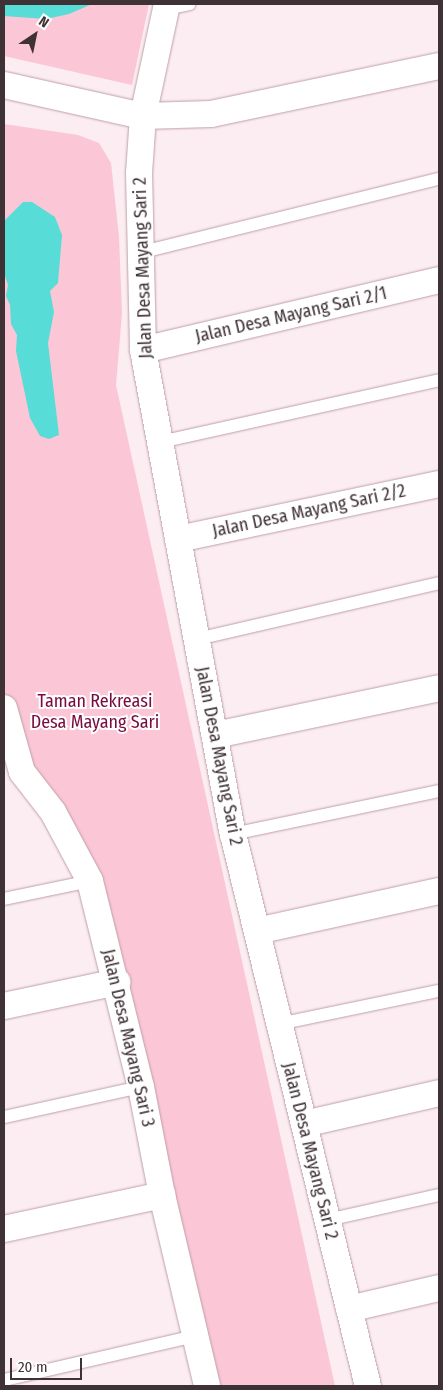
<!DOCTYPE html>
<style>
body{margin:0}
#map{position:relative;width:443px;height:1390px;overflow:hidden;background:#fbedf1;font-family:"Fira Sans Condensed",sans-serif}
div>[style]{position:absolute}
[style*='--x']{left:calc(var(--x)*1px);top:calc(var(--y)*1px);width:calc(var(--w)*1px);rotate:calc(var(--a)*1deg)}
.green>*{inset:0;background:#fbc6d6}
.water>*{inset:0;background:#58dcd7}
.roads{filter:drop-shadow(0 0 1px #bf9fa8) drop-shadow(0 0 1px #bf9fa8)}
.service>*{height:12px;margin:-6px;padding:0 6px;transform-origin:6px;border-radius:6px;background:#fff}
.minor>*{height:26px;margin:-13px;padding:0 13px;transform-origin:13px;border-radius:13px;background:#fff}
span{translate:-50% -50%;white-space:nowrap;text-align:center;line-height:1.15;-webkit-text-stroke:4px #fefefe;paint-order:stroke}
.street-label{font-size:18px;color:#3f3236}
.park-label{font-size:18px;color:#770a3f}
.frame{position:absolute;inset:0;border:5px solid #3f3236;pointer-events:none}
.north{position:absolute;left:10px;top:10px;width:50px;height:50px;-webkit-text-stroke:4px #fefefe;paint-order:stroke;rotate:34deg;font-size:14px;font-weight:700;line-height:20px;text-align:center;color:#3f3236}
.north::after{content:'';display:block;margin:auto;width:18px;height:22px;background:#3f3236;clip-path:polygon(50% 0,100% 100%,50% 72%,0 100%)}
.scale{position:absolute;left:10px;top:1358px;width:72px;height:22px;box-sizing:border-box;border:2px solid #3f3236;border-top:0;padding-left:6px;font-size:15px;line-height:18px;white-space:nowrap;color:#3f3236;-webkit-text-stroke:4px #fefefe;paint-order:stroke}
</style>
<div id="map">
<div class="green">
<i style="clip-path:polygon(4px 4px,149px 4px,132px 85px,4px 56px)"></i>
<i style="clip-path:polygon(4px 124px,78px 135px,99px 143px,111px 163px,119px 237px,122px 313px,116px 385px,335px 1386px,200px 1386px,92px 895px,4px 722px)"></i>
</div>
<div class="water">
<i style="clip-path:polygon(4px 4px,92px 4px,69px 14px,46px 19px,4px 16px)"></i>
<i style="clip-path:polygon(23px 202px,32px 202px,55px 217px,62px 235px,58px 283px,50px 291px,54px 312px,48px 343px,59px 435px,49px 439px,40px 436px,30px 418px,16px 351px,17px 335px,11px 324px,10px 305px,6px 296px,8px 285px,4px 273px,4px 221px)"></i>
</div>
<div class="roads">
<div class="service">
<i style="--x:165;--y:9;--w:25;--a:-11"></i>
<i style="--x:143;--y:252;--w:305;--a:-13.9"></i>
<i style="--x:160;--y:442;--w:286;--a:-12.5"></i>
<i style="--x:197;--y:639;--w:248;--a:-13"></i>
<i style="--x:233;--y:834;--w:210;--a:-11.8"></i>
<i style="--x:4;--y:899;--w:88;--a:-11.8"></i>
<i style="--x:279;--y:1024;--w:163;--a:-11.7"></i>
<i style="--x:4;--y:1117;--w:140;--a:-12.4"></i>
<i style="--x:327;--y:1220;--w:115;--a:-12.6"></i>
<i style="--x:4;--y:1380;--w:196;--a:-13"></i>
</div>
<div class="minor">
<i style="--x:167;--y:4;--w:115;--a:102.1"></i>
<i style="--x:143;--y:116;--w:57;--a:94"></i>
<i style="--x:139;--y:173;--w:177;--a:88.7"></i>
<i style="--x:143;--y:350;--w:492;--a:79.5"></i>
<i style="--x:233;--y:834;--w:568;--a:76.26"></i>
<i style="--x:4;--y:85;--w:142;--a:12.6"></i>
<i style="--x:143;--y:116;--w:68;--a:-1.7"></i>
<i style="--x:211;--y:114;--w:233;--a:-11.9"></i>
<i style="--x:143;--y:350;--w:304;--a:-13.3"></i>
<i style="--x:178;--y:539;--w:267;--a:-11.9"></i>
<i style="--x:4;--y:708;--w:66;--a:74.3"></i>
<i style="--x:22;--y:772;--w:51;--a:52.2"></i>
<i style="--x:53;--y:812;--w:78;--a:61.8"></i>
<i style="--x:90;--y:881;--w:212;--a:76.1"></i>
<i style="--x:141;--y:1087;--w:110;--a:79"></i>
<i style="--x:162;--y:1195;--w:196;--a:76.7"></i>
<i style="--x:215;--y:735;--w:229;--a:-11.8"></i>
<i style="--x:257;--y:931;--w:186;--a:-12.4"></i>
<i style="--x:4;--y:1006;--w:116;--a:-12"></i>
<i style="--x:304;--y:1124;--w:139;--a:-12.9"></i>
<i style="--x:4;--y:1229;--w:162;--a:-12.1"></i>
<i style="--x:349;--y:1309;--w:92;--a:-13.1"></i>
</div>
</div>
<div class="street-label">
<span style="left:143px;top:268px;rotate:-92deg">Jalan Desa Mayang Sari 2</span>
<span style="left:291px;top:315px;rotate:-13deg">Jalan Desa Mayang Sari 2/1</span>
<span style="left:309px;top:511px;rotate:-12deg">Jalan Desa Mayang Sari 2/2</span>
<span style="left:219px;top:756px;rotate:79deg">Jalan Desa Mayang Sari 2</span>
<span style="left:128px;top:1038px;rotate:77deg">Jalan Desa Mayang Sari 3</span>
<span style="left:310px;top:1151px;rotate:76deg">Jalan Desa Mayang Sari 2</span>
</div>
<div class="park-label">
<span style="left:95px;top:712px">Taman Rekreasi<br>Desa Mayang Sari</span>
</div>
<div class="frame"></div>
<div class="north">N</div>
<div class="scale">20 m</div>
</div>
